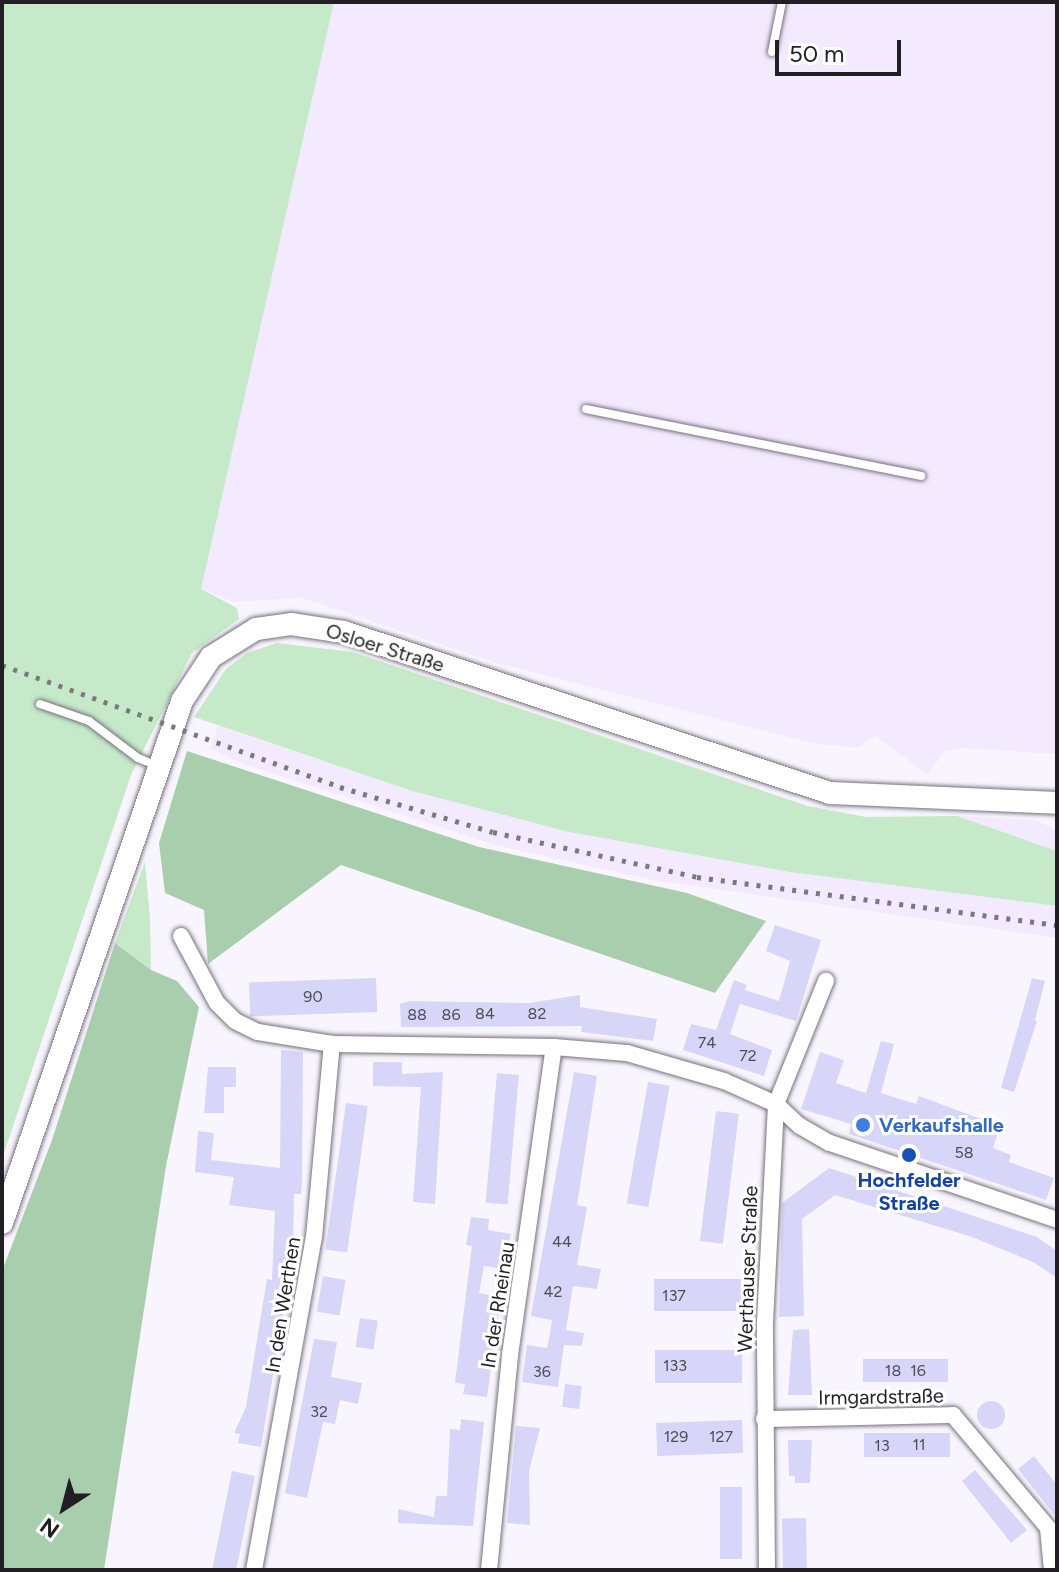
<!DOCTYPE html>
<meta charset="utf-8">
<style>
body{margin:0}
#map{position:relative;width:1059px;height:1572px;overflow:hidden;background:#f9f5fe;font-family:Figtree,sans-serif}
div>[style]{position:absolute}
[style*='--x']{left:calc(var(--x)*1px);top:calc(var(--y)*1px);width:calc(var(--w)*1px);rotate:calc(var(--a)*1deg)}
.built>*{inset:0;background:#f4eaff}
.green>*{inset:0;background:#c5e9c9}
.forest>*{inset:0;background:#a9ceae}
.building>*{inset:0;background:#d7d5f8;transform-origin:0 0}
.round{border-radius:50%}
.roads{filter:drop-shadow(0 0 2px #77717d) drop-shadow(0 0 2px #77717d)}
.service>*{height:8px;margin:-4px;padding:0 4px;transform-origin:4px;border-radius:4px;background:#fff}
.minor>*{height:16px;margin:-8px;padding:0 8px;transform-origin:8px;border-radius:8px;background:#fff}
.secondary>*{height:22px;margin:-11px;padding:0 11px;transform-origin:11px;border-radius:11px;background:#fff}
.rail>*{height:5px;margin-top:-2.5px;transform-origin:0;background:repeating-linear-gradient(90deg,#7a777d 0 4px,transparent 0 12px)}
.dots>*{width:22px;height:22px;translate:-50% -50%;box-sizing:border-box;border:4px solid #fff;border-radius:50%}
span{translate:-50% -50%;white-space:nowrap;text-align:center;line-height:1.15;-webkit-text-stroke:6px #fff;paint-order:stroke}
.number-label{font-size:16px;color:#4e4c58}
.number-label span{-webkit-text-stroke-width:0}
.street-label{font-size:20px;color:#211f23}
.shop-label{font-size:20px;color:#366cbe;font-weight:700}
.left{translate:0 -50%;text-align:left}
.transit-label{font-size:20px;color:#164399;font-weight:700}
.frame{position:absolute;inset:0;border:4px solid #211f23;pointer-events:none}
.north{position:absolute;left:24px;top:1468px;width:80px;height:80px;-webkit-text-stroke:6px #fff;paint-order:stroke;rotate:216deg;font-size:22px;font-weight:700;line-height:32px;text-align:center;color:#211f23}
.north::after{content:'';display:block;margin:auto;width:28px;height:36px;background:#211f23;clip-path:polygon(50% 0,100% 100%,50% 72%,0 100%)}
.scale{position:absolute;left:775px;top:40px;width:126px;height:36px;box-sizing:border-box;border:4px solid #211f23;border-top:0;padding-left:10px;font-size:24px;line-height:28px;white-space:nowrap;color:#211f23;-webkit-text-stroke:6px #fff;paint-order:stroke}
</style>
<div id="map">
<div class="built">
<i style="clip-path:polygon(334px 2px,1057px 2px,1057px 754px,960px 748px,944px 752px,928px 775px,875px 736px,858px 748px,812px 743px,500px 664px,303px 598px,233px 602px,201px 589px)"></i>
<i style="clip-path:polygon(218px 726px,412px 791px,569px 832px,790px 872px,1057px 906px,1057px 938px,652px 880px,499px 846px,243px 764px,210px 748px)"></i>
<i style="clip-path:polygon(957px 816px,1035px 820px,1057px 830px,1057px 851px)"></i>
</div>
<div class="green">
<i style="clip-path:polygon(2px 2px,334px 2px,201px 589px,237px 608px,239px 619px,192px 653px,131px 775px,2px 1159px)"></i>
<i style="clip-path:polygon(277px 643px,353px 652px,808px 806px,866px 817px,957px 816px,1057px 851px,1057px 906px,790px 872px,569px 832px,412px 791px,194px 717px,226px 669px,247px 653px)"></i>
<i style="clip-path:polygon(145px 862px,150px 919px,151px 970px,115px 943px)"></i>
</div>
<div class="forest">
<i style="clip-path:polygon(187px 751px,479px 847px,687px 893px,766px 921px,715px 993px,341px 865px,208px 964px,204px 910px,165px 893px,159px 843px)"></i>
<i style="clip-path:polygon(115px 943px,151px 970px,177px 981px,199px 1007px,166px 1166px,104px 1570px,2px 1570px,2px 1271px,52px 1140px)"></i>
</div>
<div class="building">
<i style="clip-path:polygon(775px 925px,821px 940px,796px 1021px,740px 1004px,730px 1034px,772px 1050px,764px 1076px,683px 1050px,691px 1024px,716px 1030px,734px 980px,747px 985px,745px 990px,779px 1001px,790px 961px,766px 951px)"></i>
<i style="left:376px;top:978px;width:34px;height:127px;rotate:88deg"></i>
<i style="clip-path:polygon(1032px 978px,1045px 981px,1035px 1020px,1030px 1019px,1037px 1021px,1014px 1092px,1001px 1088px)"></i>
<i style="clip-path:polygon(580px 995px,580px 1007px,657px 1019px,653px 1041px,581px 1032px,582px 1026px,401px 1027px,400px 1004px,410px 1001px,529px 1003px)"></i>
<i style="clip-path:polygon(881px 1041px,894px 1044px,881px 1093px,916px 1104px,919px 1096px,1000px 1126px,993px 1148px,1011px 1155px,1009px 1162px,1054px 1178px,1046px 1200px,849px 1134px,851px 1124px,801px 1109px,820px 1052px,844px 1060px,836px 1083px,866px 1093px)"></i>
<i style="clip-path:polygon(281px 1050px,303px 1052px,302px 1183px,301px 1194px,294px 1194px,293px 1255px,261px 1447px,238px 1443px,240px 1434px,234px 1433px,246px 1407px,267px 1279px,272px 1280px,275px 1211px,229px 1205px,234px 1177px,195px 1172px,198px 1131px,214px 1133px,211px 1160px,280px 1168px)"></i>
<i style="clip-path:polygon(373px 1062px,402px 1062px,402px 1074px,443px 1072px,435px 1204px,413px 1202px,421px 1087px,373px 1086px)"></i>
<i style="clip-path:polygon(208px 1067px,236px 1067px,236px 1087px,224px 1087px,224px 1113px,204px 1113px)"></i>
<i style="clip-path:polygon(574px 1072px,597px 1076px,577px 1205px,587px 1207px,577px 1265px,601px 1269px,597px 1289px,573px 1286px,566px 1330px,584px 1333px,582px 1346px,564px 1345px,558px 1387px,522px 1382px,527px 1345px,547px 1348px,550px 1334px,552px 1320px,531px 1316px)"></i>
<i style="left:497px;top:1073px;width:22px;height:130px;rotate:5deg"></i>
<i style="left:648px;top:1082px;width:22px;height:123px;rotate:10deg"></i>
<i style="left:346px;top:1103px;width:22px;height:148px;rotate:8deg"></i>
<i style="left:716px;top:1111px;width:23px;height:131px;rotate:7deg"></i>
<i style="clip-path:polygon(829px 1168px,1037px 1237px,1057px 1251px,1057px 1278px,1033px 1262px,972px 1237px,835px 1195px,802px 1219px,804px 1316px,779px 1317px,782px 1203px)"></i>
<i style="clip-path:polygon(471px 1217px,489px 1219px,488px 1230px,511px 1234px,505px 1269px,484px 1266px,479px 1293px,501px 1297px,487px 1397px,463px 1394px,465px 1384px,455px 1383px,472px 1246px,466px 1245px)"></i>
<i style="left:323px;top:1276px;width:23px;height:36px;rotate:10deg"></i>
<i style="left:741px;top:1279px;width:32px;height:87px;rotate:90deg"></i>
<i style="left:360px;top:1318px;width:18px;height:29px;rotate:9deg"></i>
<i style="clip-path:polygon(809px 1329px,812px 1395px,788px 1395px,793px 1330px)"></i>
<i style="clip-path:polygon(314px 1339px,337px 1342px,331px 1377px,362px 1383px,358px 1404px,340px 1400px,335px 1424px,323px 1422px,307px 1498px,285px 1493px)"></i>
<i style="left:655px;top:1350px;width:87px;height:33px"></i>
<i style="left:948px;top:1359px;width:23px;height:85px;rotate:90deg"></i>
<i style="left:565px;top:1384px;width:17px;height:23px;rotate:7deg"></i>
<i class="round" style="left:977px;top:1401px;width:28px;height:28px"></i>
<i style="clip-path:polygon(461px 1419px,484px 1422px,473px 1526px,398px 1523px,398px 1509px,434px 1517px,436px 1496px,447px 1496px,450px 1429px,460px 1430px)"></i>
<i style="left:742px;top:1420px;width:33px;height:86px;rotate:88deg"></i>
<i style="clip-path:polygon(516px 1426px,540px 1428px,529px 1471px,530px 1525px,507px 1523px)"></i>
<i style="left:950px;top:1433px;width:24px;height:86px;rotate:90deg"></i>
<i style="clip-path:polygon(788px 1440px,812px 1440px,810px 1483px,795px 1483px,795px 1476px,789px 1476px)"></i>
<i style="clip-path:polygon(1034px 1456px,1057px 1485px,1057px 1518px,1018px 1469px)"></i>
<i style="clip-path:polygon(975px 1470px,1027px 1530px,1011px 1543px,962px 1481px)"></i>
<i style="clip-path:polygon(232px 1471px,255px 1476px,239px 1557px,236px 1570px,212px 1570px)"></i>
<i style="left:720px;top:1487px;width:22px;height:72px"></i>
<i style="left:806px;top:1518px;width:50px;height:24px;rotate:89deg"></i>
</div>
<div class="roads">
<div class="service">
<i style="--x:772;--y:52;--w:51;--a:-78.7"></i>
<i style="--x:586;--y:409;--w:342;--a:11.3"></i>
<i style="--x:40;--y:704;--w:52;--a:19.1"></i>
<i style="--x:89;--y:721;--w:61;--a:37.1"></i>
<i style="--x:138;--y:758;--w:22;--a:22"></i>
</div>
<div class="minor">
<i style="--x:181;--y:936;--w:76;--a:61.8"></i>
<i style="--x:217;--y:1003;--w:25;--a:45"></i>
<i style="--x:235;--y:1021;--w:25;--a:26"></i>
<i style="--x:258;--y:1032;--w:75;--a:9.2"></i>
<i style="--x:332;--y:1044;--w:222;--a:0.8"></i>
<i style="--x:554;--y:1047;--w:73;--a:4.7"></i>
<i style="--x:627;--y:1053;--w:101;--a:16.1"></i>
<i style="--x:724;--y:1081;--w:57;--a:23.9"></i>
<i style="--x:776;--y:1104;--w:33;--a:43"></i>
<i style="--x:800;--y:1126;--w:34;--a:30"></i>
<i style="--x:830;--y:1143;--w:240;--a:18.7"></i>
<i style="--x:764;--y:1419;--w:189;--a:-1.2"></i>
<i style="--x:953;--y:1415;--w:148;--a:49.9"></i>
<i style="--x:1048;--y:1528;--w:42;--a:84.6"></i>
<i style="--x:254;--y:1570;--w:338;--a:-79.8"></i>
<i style="--x:314;--y:1237;--w:194;--a:-84.7"></i>
<i style="--x:489;--y:1570;--w:216;--a:-84.4"></i>
<i style="--x:510;--y:1355;--w:311;--a:-81.9"></i>
<i style="--x:767;--y:1570;--w:248;--a:-90.5"></i>
<i style="--x:765;--y:1322;--w:218;--a:-87.1"></i>
<i style="--x:776;--y:1104;--w:133;--a:-67.9"></i>
</div>
<div class="secondary">
<i style="--x:2;--y:1223;--w:552;--a:-70.97"></i>
<i style="--x:182;--y:701;--w:53;--a:-56.6"></i>
<i style="--x:211;--y:657;--w:53;--a:-31.9"></i>
<i style="--x:256;--y:629;--w:35;--a:-8"></i>
<i style="--x:291;--y:624;--w:54;--a:8.6"></i>
<i style="--x:344;--y:632;--w:512;--a:18.33"></i>
<i style="--x:830;--y:793;--w:227;--a:2.5"></i>
</div>
</div>
<div class="rail">
<i style="--x:2;--y:665;--w:359;--a:19.8"></i>
<i style="--x:340;--y:787;--w:159;--a:16.4"></i>
<i style="--x:493;--y:832;--w:209;--a:12.4"></i>
<i style="--x:697;--y:877;--w:363;--a:7.6"></i>
</div>
<div class="dots">
<i style="left:863px;top:1125px;background:#3f7fe0"></i>
<i style="left:909px;top:1155px;background:#1a4fb4"></i>
</div>
<div class="number-label">
<span style="left:313px;top:997px">90</span>
<span style="left:485px;top:1014px">84</span>
<span style="left:537px;top:1014px">82</span>
<span style="left:417px;top:1015px">88</span>
<span style="left:451px;top:1015px">86</span>
<span style="left:707px;top:1043px">74</span>
<span style="left:748px;top:1056px">72</span>
<span style="left:964px;top:1153px">58</span>
<span style="left:562px;top:1242px">44</span>
<span style="left:553px;top:1292px">42</span>
<span style="left:674px;top:1296px">137</span>
<span style="left:675px;top:1366px">133</span>
<span style="left:893px;top:1371px">18</span>
<span style="left:918px;top:1371px">16</span>
<span style="left:542px;top:1372px">36</span>
<span style="left:319px;top:1412px">32</span>
<span style="left:676px;top:1437px">129</span>
<span style="left:721px;top:1437px">127</span>
<span style="left:919px;top:1445px">11</span>
<span style="left:882px;top:1446px">13</span>
</div>
<div class="street-label">
<span style="left:385px;top:648px;rotate:17deg">Osloer Straße</span>
<span style="left:748px;top:1269px;rotate:-88deg">Werthauser Straße</span>
<span style="left:283px;top:1305px;rotate:-81deg">In den Werthen</span>
<span style="left:498px;top:1305px;rotate:-81deg">In der Rheinau</span>
<span style="left:881px;top:1397px;rotate:-1deg">Irmgardstraße</span>
</div>
<div class="shop-label">
<span class="left" style="left:879px;top:1125px">Verkaufshalle</span>
</div>
<div class="transit-label">
<span style="left:909px;top:1192px">Hochfelder<br>Straße</span>
</div>
<div class="frame"></div>
<div class="north">N</div>
<div class="scale">50 m</div>
</div>
